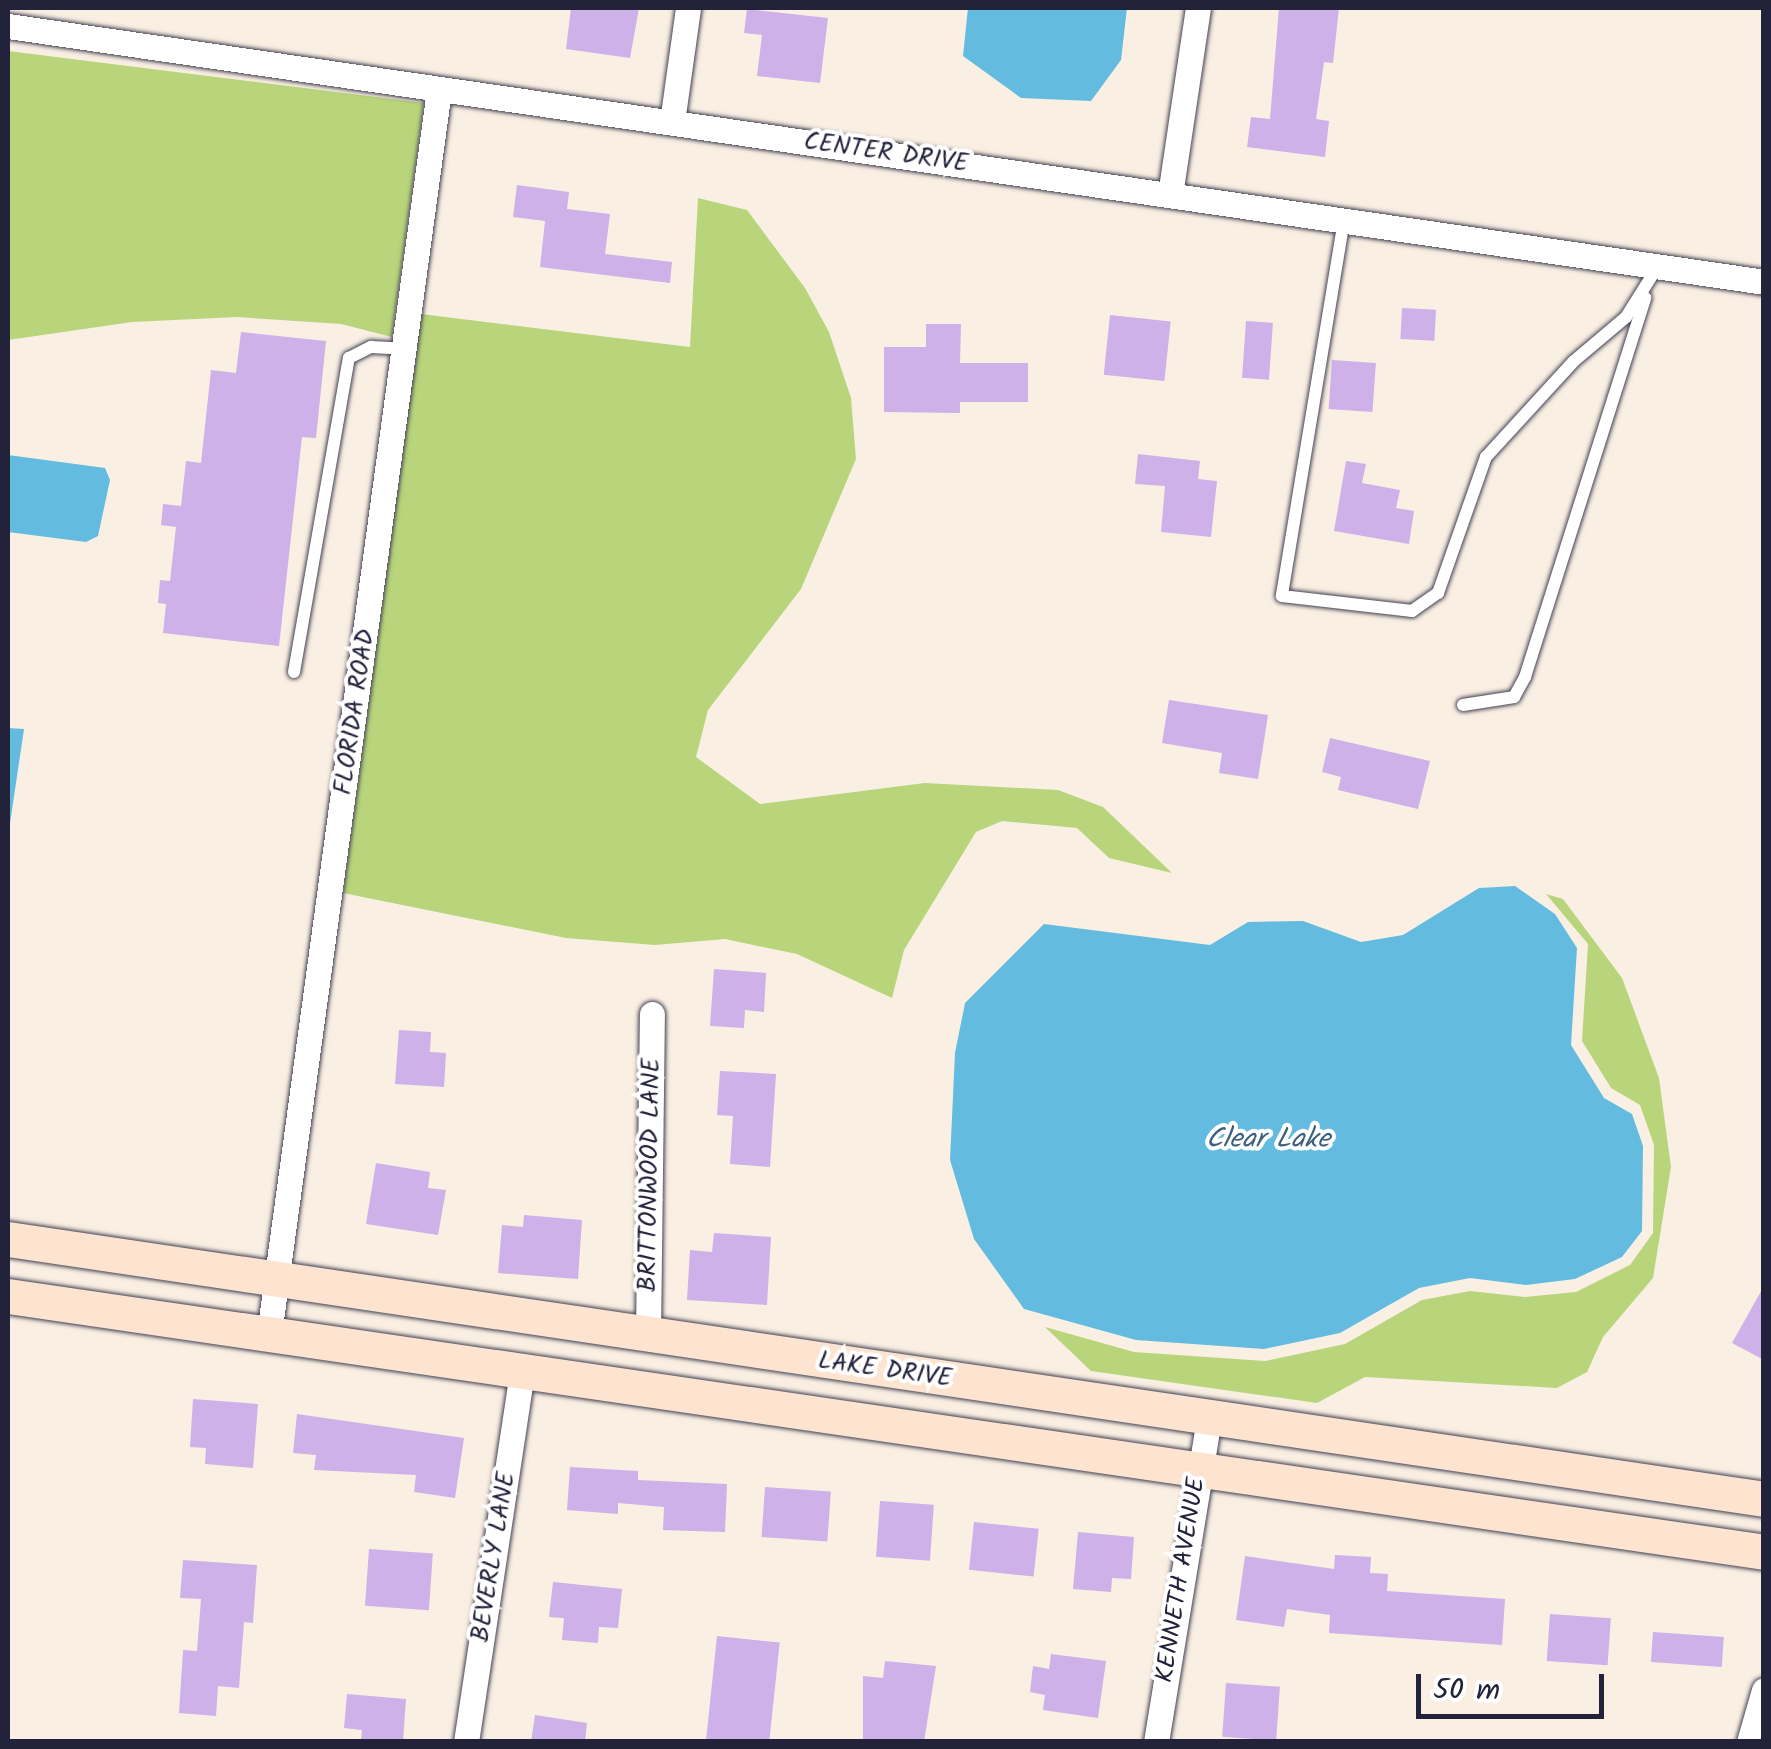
<!DOCTYPE html>
<style>
body{margin:0}
#map{position:relative;width:1771px;height:1749px;overflow:hidden;background:#faefe3;font-family:Kalam,sans-serif}
div>[style]{position:absolute}
[style*='--x']{left:calc(var(--x)*1px);top:calc(var(--y)*1px);width:calc(var(--w)*1px);rotate:calc(var(--a)*1deg)}
.green>*{inset:0;background:#b8d57b}
.water>*{inset:0;background:#63bce0}
.building>*{inset:0;background:#cdb1e8;transform-origin:0 0}
.roads{filter:drop-shadow(0 0 2px #424154) drop-shadow(0 0 2px #424154)}
.lane>*{height:12px;margin:-6px;padding:0 6px;transform-origin:6px;border-radius:6px;background:#fff}
.street>*{height:25px;margin:-12.5px;padding:0 12.5px;transform-origin:12.5px;border-radius:12.5px;background:#fff}
.secondary>*{height:35px;margin:-17.5px;padding:0 17.5px;transform-origin:17.5px;border-radius:17.5px;background:#fde4d0}
span{translate:-50% -50%;white-space:nowrap;text-align:center;line-height:1.15;-webkit-text-stroke:8px #fff;paint-order:stroke}
.street-label{font-size:25px;color:#22223b}
.water-label{font-size:28px;color:#3c607d;font-style:italic}
.frame{position:absolute;inset:0;border:10px solid #22223b;pointer-events:none}
.scale{position:absolute;left:1416px;top:1674px;width:188px;height:45px;box-sizing:border-box;border:5px solid #22223b;border-top:0;padding-left:12px;font-size:30px;line-height:35px;white-space:nowrap;color:#22223b;-webkit-text-stroke:8px #fff;paint-order:stroke}
</style>
<div id="map">
<div class="green">
<i style="clip-path:polygon(8px 51px,424px 103px,392px 337px,341px 324px,237px 317px,132px 322px,8px 340px)"></i>
<i style="clip-path:polygon(698px 198px,747px 210px,805px 288px,829px 332px,851px 398px,856px 459px,801px 589px,708px 710px,696px 757px,760px 804px,925px 783px,1058px 790px,1103px 807px,1172px 873px,1109px 858px,1077px 828px,1002px 821px,976px 832px,904px 950px,892px 998px,797px 954px,725px 939px,655px 945px,566px 938px,343px 893px,421px 314px,690px 347px)"></i>
<i style="clip-path:polygon(1546px 894px,1563px 899px,1622px 978px,1659px 1078px,1671px 1167px,1653px 1278px,1603px 1337px,1587px 1372px,1557px 1388px,1365px 1377px,1317px 1403px,1091px 1371px,1045px 1327px,1134px 1352px,1265px 1361px,1345px 1344px,1422px 1300px,1470px 1291px,1525px 1297px,1576px 1292px,1630px 1265px,1653px 1233px,1654px 1145px,1640px 1105px,1611px 1088px,1582px 1041px,1588px 944px)"></i>
</div>
<div class="water">
<i style="clip-path:polygon(968px 8px,1127px 8px,1121px 60px,1091px 101px,1021px 98px,963px 56px)"></i>
<i style="clip-path:polygon(8px 455px,105px 468px,110px 480px,98px 536px,86px 542px,8px 532px)"></i>
<i style="clip-path:polygon(8px 728px,24px 729px,8px 837px)"></i>
<i style="clip-path:polygon(1515px 886px,1555px 914px,1577px 948px,1571px 1045px,1604px 1098px,1632px 1114px,1643px 1146px,1642px 1231px,1622px 1257px,1575px 1279px,1526px 1285px,1470px 1278px,1419px 1288px,1340px 1333px,1264px 1349px,1136px 1340px,1024px 1309px,974px 1239px,950px 1160px,955px 1053px,965px 1003px,1044px 924px,1210px 945px,1248px 922px,1303px 921px,1361px 942px,1403px 935px,1479px 888px)"></i>
</div>
<div class="building">
<i style="clip-path:polygon(571px 8px,639px 8px,630px 58px,566px 49px)"></i>
<i style="clip-path:polygon(1279px 8px,1339px 8px,1333px 63px,1324px 62px,1316px 119px,1329px 121px,1325px 157px,1247px 147px,1251px 117px,1270px 119px)"></i>
<i style="clip-path:polygon(747px 9px,828px 18px,820px 83px,757px 76px,762px 35px,744px 33px)"></i>
<i style="clip-path:polygon(517px 185px,569px 192px,567px 209px,610px 214px,605px 254px,672px 262px,670px 283px,540px 267px,545px 221px,513px 217px)"></i>
<i style="left:1402px;top:308px;width:34px;height:31px;rotate:3deg"></i>
<i style="left:1110px;top:315px;width:61px;height:60px;rotate:6deg"></i>
<i style="left:1246px;top:321px;width:27px;height:57px;rotate:4deg"></i>
<i style="clip-path:polygon(926px 324px,961px 324px,960px 363px,1028px 363px,1028px 402px,960px 402px,960px 413px,884px 412px,884px 347px,926px 347px)"></i>
<i style="clip-path:polygon(241px 332px,326px 341px,316px 438px,302px 437px,279px 646px,163px 633px,166px 604px,158px 603px,160px 580px,170px 581px,176px 527px,161px 525px,163px 504px,181px 506px,186px 461px,201px 463px,211px 370px,236px 373px)"></i>
<i style="left:1332px;top:360px;width:44px;height:49px;rotate:4deg"></i>
<i style="clip-path:polygon(1138px 454px,1200px 461px,1198px 479px,1217px 481px,1211px 537px,1161px 532px,1165px 486px,1135px 484px)"></i>
<i style="clip-path:polygon(1346px 461px,1366px 464px,1362px 483px,1400px 490px,1396px 508px,1414px 511px,1409px 544px,1334px 531px)"></i>
<i style="clip-path:polygon(1169px 700px,1268px 715px,1258px 779px,1219px 773px,1222px 753px,1162px 743px)"></i>
<i style="clip-path:polygon(1330px 738px,1430px 761px,1418px 809px,1338px 790px,1341px 777px,1322px 772px)"></i>
<i style="clip-path:polygon(714px 969px,766px 973px,764px 1012px,745px 1010px,744px 1028px,710px 1026px)"></i>
<i style="clip-path:polygon(399px 1030px,431px 1032px,430px 1052px,446px 1053px,444px 1087px,395px 1084px)"></i>
<i style="clip-path:polygon(720px 1071px,776px 1074px,770px 1167px,730px 1164px,733px 1116px,717px 1115px)"></i>
<i style="clip-path:polygon(376px 1163px,430px 1172px,428px 1188px,446px 1190px,438px 1235px,366px 1224px)"></i>
<i style="clip-path:polygon(524px 1215px,582px 1220px,578px 1279px,498px 1273px,502px 1225px,523px 1227px)"></i>
<i style="clip-path:polygon(714px 1233px,771px 1237px,767px 1305px,687px 1300px,690px 1250px,712px 1252px)"></i>
<i style="clip-path:polygon(1764px 1286px,1764px 1360px,1732px 1343px)"></i>
<i style="clip-path:polygon(193px 1399px,258px 1404px,253px 1468px,205px 1464px,206px 1448px,190px 1447px)"></i>
<i style="clip-path:polygon(297px 1414px,464px 1438px,455px 1498px,414px 1492px,416px 1475px,314px 1470px,316px 1455px,293px 1453px)"></i>
<i style="clip-path:polygon(570px 1467px,638px 1471px,638px 1480px,727px 1484px,725px 1532px,663px 1530px,664px 1507px,618px 1503px,618px 1514px,567px 1510px)"></i>
<i style="left:765px;top:1487px;width:66px;height:50px;rotate:4deg"></i>
<i style="left:880px;top:1501px;width:54px;height:56px;rotate:4deg"></i>
<i style="left:974px;top:1522px;width:65px;height:48px;rotate:6deg"></i>
<i style="clip-path:polygon(1078px 1532px,1134px 1537px,1131px 1579px,1112px 1578px,1111px 1592px,1073px 1589px)"></i>
<i style="left:369px;top:1549px;width:64px;height:57px;rotate:4deg"></i>
<i style="clip-path:polygon(1335px 1555px,1371px 1557px,1370px 1573px,1388px 1574px,1387px 1591px,1505px 1599px,1502px 1645px,1329px 1633px,1330px 1615px,1287px 1609px,1284px 1627px,1236px 1620px,1245px 1556px,1334px 1569px)"></i>
<i style="clip-path:polygon(183px 1560px,257px 1565px,253px 1623px,244px 1622px,239px 1688px,218px 1686px,216px 1716px,179px 1713px,183px 1650px,197px 1651px,201px 1599px,180px 1598px)"></i>
<i style="clip-path:polygon(553px 1582px,622px 1589px,618px 1628px,599px 1627px,598px 1643px,562px 1640px,564px 1618px,549px 1617px)"></i>
<i style="left:1550px;top:1614px;width:61px;height:47px;rotate:4deg"></i>
<i style="left:1653px;top:1632px;width:71px;height:30px;rotate:4deg"></i>
<i style="left:717px;top:1636px;width:63px;height:106px;rotate:6deg"></i>
<i style="clip-path:polygon(1051px 1654px,1106px 1661px,1098px 1718px,1043px 1710px,1045px 1695px,1030px 1692px,1033px 1666px,1049px 1669px)"></i>
<i style="clip-path:polygon(885px 1661px,936px 1666px,924px 1742px,863px 1742px,863px 1676px,883px 1678px)"></i>
<i style="left:1226px;top:1683px;width:54px;height:54px;rotate:4deg"></i>
<i style="clip-path:polygon(347px 1694px,406px 1699px,403px 1742px,361px 1742px,362px 1730px,344px 1728px)"></i>
<i style="clip-path:polygon(535px 1715px,587px 1723px,585px 1742px,531px 1742px)"></i>
</div>
<div class="roads">
<div class="lane">
<i style="--x:1344;--y:220;--w:381;--a:99.4"></i>
<i style="--x:1282;--y:596;--w:131;--a:6.6"></i>
<i style="--x:1412;--y:611;--w:32;--a:-35"></i>
<i style="--x:1438;--y:593;--w:144;--a:-70.6"></i>
<i style="--x:1486;--y:457;--w:130;--a:-47.5"></i>
<i style="--x:1574;--y:361;--w:68;--a:-40.2"></i>
<i style="--x:1626;--y:317;--w:60;--a:-57.9"></i>
<i style="--x:294;--y:672;--w:319;--a:-80.1"></i>
<i style="--x:349;--y:358;--w:25;--a:-27"></i>
<i style="--x:371;--y:347;--w:33;--a:3"></i>
<i style="--x:1463;--y:705;--w:52;--a:-8.9"></i>
<i style="--x:1514;--y:697;--w:23;--a:-61"></i>
<i style="--x:1525;--y:677;--w:398;--a:-72.4"></i>
</div>
<div class="street">
<i style="--x:8;--y:26;--w:1775;--a:8.29"></i>
<i style="--x:672;--y:122;--w:115;--a:-82"></i>
<i style="--x:1170;--y:195;--w:189;--a:-81.5"></i>
<i style="--x:269;--y:1334;--w:1256;--a:-82.22"></i>
<i style="--x:648;--y:1335;--w:321;--a:-89.3"></i>
<i style="--x:466;--y:1742;--w:373;--a:-81.4"></i>
<i style="--x:1156;--y:1742;--w:327;--a:-80.7"></i>
<i style="--x:1749;--y:1742;--w:54;--a:-73.9"></i>
</div>
<div class="secondary">
<i style="--x:8;--y:1239;--w:1775;--a:8.42"></i>
<i style="--x:8;--y:1296;--w:1775;--a:8.29"></i>
</div>
</div>
<div class="street-label">
<span style="left:886px;top:153px;rotate:8deg">CENTER DRIVE</span>
<span style="left:355px;top:712px;rotate:-82deg">FLORIDA ROAD</span>
<span style="left:650px;top:1175px;rotate:-89deg">BRITTONWOOD LANE</span>
<span style="left:885px;top:1370px;rotate:8deg">LAKE DRIVE</span>
<span style="left:494px;top:1557px;rotate:-81deg">BEVERLY LANE</span>
<span style="left:1181px;top:1580px;rotate:-81deg">KENNETH AVENUE</span>
</div>
<div class="water-label">
<span style="left:1268px;top:1140px">Clear Lake</span>
</div>
<div class="frame"></div>
<div class="scale">50 m</div>
</div>
